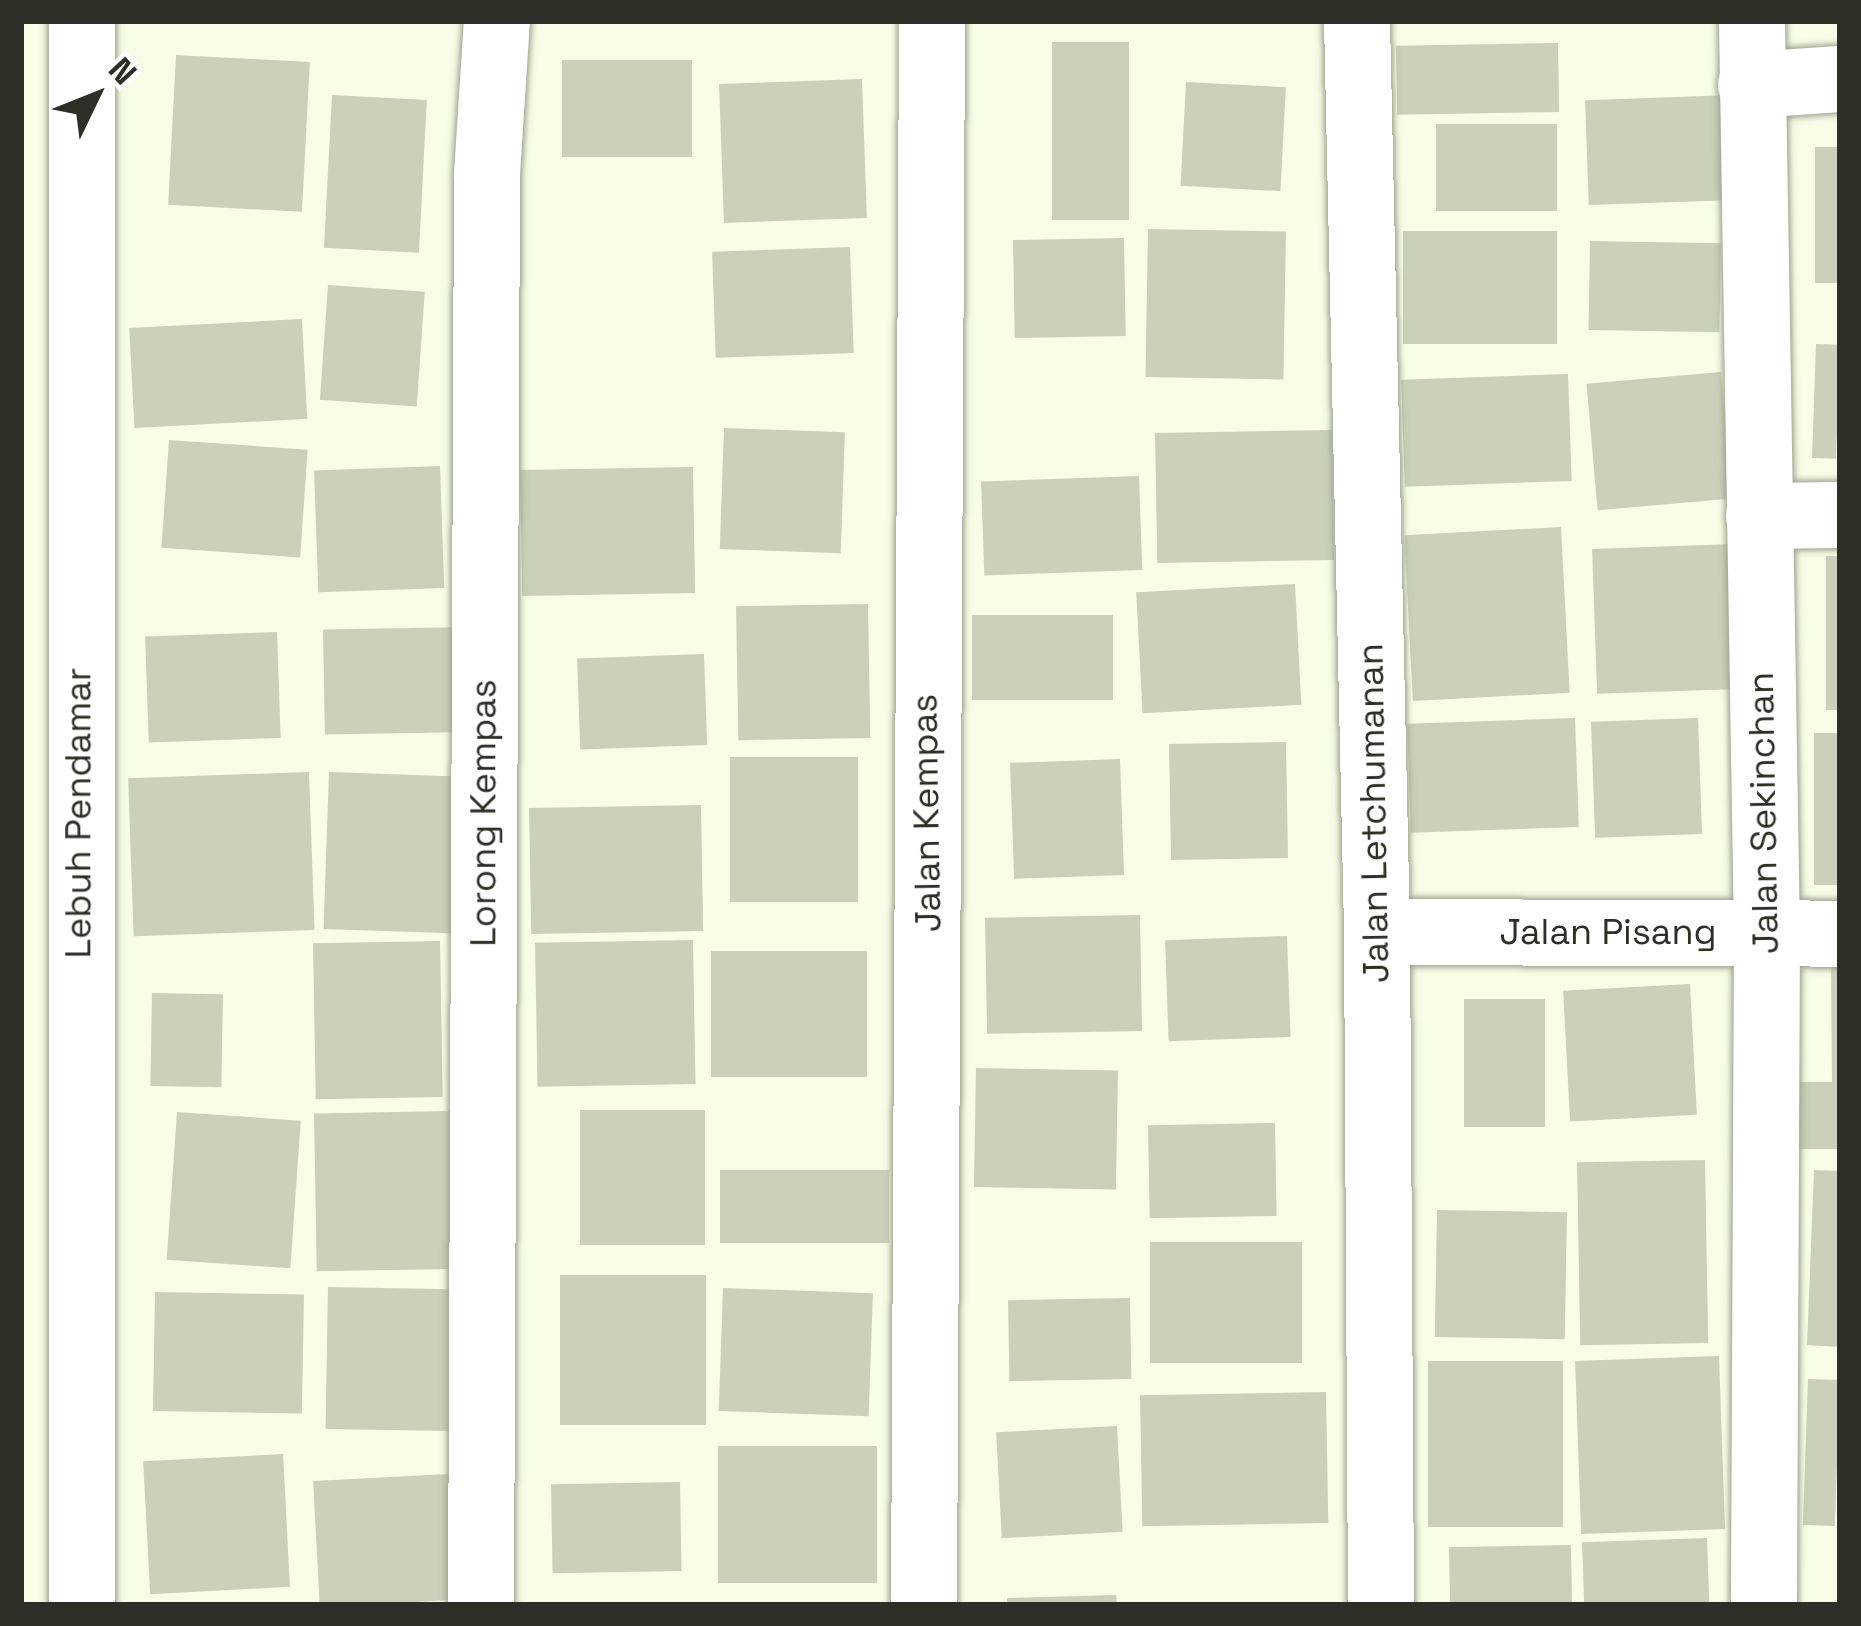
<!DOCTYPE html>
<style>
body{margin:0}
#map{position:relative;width:1861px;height:1626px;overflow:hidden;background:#f7fde6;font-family:"Space Grotesk",sans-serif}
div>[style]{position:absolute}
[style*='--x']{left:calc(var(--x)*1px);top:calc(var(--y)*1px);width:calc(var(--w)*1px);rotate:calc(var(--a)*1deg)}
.building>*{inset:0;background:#cad0ba;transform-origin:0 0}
.roads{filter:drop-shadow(0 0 3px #9da38e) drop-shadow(0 0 3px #9da38e)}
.minor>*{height:66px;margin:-33px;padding:0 33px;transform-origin:33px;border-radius:33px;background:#fff}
span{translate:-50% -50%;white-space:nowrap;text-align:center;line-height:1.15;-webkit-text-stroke:12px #fff;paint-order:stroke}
.street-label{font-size:36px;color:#2c2f26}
.frame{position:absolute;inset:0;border:24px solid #2c2f26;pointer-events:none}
.north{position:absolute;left:36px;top:36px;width:120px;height:120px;-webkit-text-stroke:9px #fff;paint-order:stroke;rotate:47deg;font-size:33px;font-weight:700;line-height:48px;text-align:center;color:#2c2f26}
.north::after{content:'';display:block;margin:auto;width:42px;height:54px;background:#2c2f26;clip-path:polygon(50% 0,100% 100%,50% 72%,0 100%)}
</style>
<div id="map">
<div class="building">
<i style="left:1052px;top:42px;width:77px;height:178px"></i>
<i style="left:1558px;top:43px;width:69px;height:162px;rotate:89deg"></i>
<i style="left:176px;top:55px;width:134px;height:150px;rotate:3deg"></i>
<i style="left:562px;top:60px;width:130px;height:97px"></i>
<i style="left:862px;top:79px;width:139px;height:143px;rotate:88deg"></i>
<i style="left:1186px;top:82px;width:100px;height:104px;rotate:3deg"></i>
<i style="left:332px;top:95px;width:95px;height:153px;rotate:3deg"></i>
<i style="left:1732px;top:95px;width:105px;height:147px;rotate:88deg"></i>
<i style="left:1436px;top:124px;width:121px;height:87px"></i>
<i style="left:1815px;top:147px;width:25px;height:136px"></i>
<i style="left:1148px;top:229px;width:138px;height:148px;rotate:1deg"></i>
<i style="left:1403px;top:231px;width:154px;height:113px"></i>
<i style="left:1124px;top:238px;width:98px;height:111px;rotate:89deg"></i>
<i style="left:1590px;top:241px;width:131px;height:89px;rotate:1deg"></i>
<i style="left:850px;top:247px;width:106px;height:138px;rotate:88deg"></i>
<i style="left:328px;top:285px;width:97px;height:115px;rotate:4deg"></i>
<i style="left:302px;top:319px;width:100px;height:173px;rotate:87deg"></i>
<i style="left:1816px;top:344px;width:24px;height:114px;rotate:2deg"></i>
<i style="left:1721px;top:372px;width:127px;height:135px;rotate:85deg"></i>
<i style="left:1568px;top:374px;width:107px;height:167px;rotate:88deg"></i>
<i style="left:724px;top:428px;width:121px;height:121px;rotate:2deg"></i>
<i style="left:1332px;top:430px;width:130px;height:177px;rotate:89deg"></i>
<i style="left:169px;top:440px;width:139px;height:108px;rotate:4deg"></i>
<i style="left:440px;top:466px;width:122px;height:126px;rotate:88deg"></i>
<i style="left:693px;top:467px;width:126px;height:173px;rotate:89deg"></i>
<i style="left:1139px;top:476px;width:94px;height:158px;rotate:88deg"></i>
<i style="left:1561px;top:527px;width:166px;height:157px;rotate:87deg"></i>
<i style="left:1734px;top:544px;width:145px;height:142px;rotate:88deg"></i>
<i style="left:1826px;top:556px;width:14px;height:154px"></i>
<i style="left:1295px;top:584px;width:121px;height:159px;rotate:87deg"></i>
<i style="left:868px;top:604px;width:134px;height:132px;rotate:89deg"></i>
<i style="left:972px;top:615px;width:141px;height:85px"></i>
<i style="left:468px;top:627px;width:105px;height:145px;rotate:89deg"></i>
<i style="left:277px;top:632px;width:106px;height:132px;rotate:88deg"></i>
<i style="left:704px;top:654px;width:91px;height:127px;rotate:88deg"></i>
<i style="left:1575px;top:718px;width:109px;height:168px;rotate:88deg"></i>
<i style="left:1698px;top:718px;width:116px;height:107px;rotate:88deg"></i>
<i style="left:1814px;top:733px;width:26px;height:152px"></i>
<i style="left:1286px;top:742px;width:116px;height:117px;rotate:89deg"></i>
<i style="left:730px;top:757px;width:128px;height:145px"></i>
<i style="left:1120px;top:759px;width:116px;height:110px;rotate:88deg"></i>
<i style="left:309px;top:772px;width:158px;height:181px;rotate:88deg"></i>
<i style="left:329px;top:772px;width:128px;height:157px;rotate:2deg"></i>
<i style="left:701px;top:805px;width:126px;height:172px;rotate:89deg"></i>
<i style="left:1140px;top:915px;width:116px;height:155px;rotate:89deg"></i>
<i style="left:1287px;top:936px;width:101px;height:122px;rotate:88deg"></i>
<i style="left:693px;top:940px;width:144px;height:158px;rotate:89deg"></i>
<i style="left:440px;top:941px;width:156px;height:127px;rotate:89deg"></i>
<i style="left:711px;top:951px;width:156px;height:126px"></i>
<i style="clip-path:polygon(1840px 965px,1840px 1149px,1791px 1149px,1790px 1082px,1832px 1082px,1831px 966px)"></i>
<i style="left:1690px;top:984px;width:131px;height:127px;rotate:87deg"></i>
<i style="left:152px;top:993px;width:71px;height:93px;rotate:1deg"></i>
<i style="left:1464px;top:999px;width:81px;height:128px"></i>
<i style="left:976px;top:1068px;width:142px;height:119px;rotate:1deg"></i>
<i style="left:580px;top:1110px;width:125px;height:135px"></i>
<i style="left:451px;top:1111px;width:158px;height:137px;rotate:89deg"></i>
<i style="left:177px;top:1112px;width:124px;height:148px;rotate:4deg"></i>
<i style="left:1275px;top:1123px;width:93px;height:127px;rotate:89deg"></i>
<i style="left:1705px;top:1160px;width:183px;height:128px;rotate:89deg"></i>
<i style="left:720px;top:1170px;width:169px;height:73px"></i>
<i style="clip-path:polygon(1814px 1170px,1840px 1171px,1840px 1347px,1807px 1345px)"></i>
<i style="left:1437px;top:1210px;width:130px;height:127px;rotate:1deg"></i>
<i style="left:1302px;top:1242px;width:121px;height:152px;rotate:90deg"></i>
<i style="left:706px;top:1275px;width:150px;height:146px;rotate:90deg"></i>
<i style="left:328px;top:1287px;width:137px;height:142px;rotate:1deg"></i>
<i style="left:723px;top:1288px;width:150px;height:123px;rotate:2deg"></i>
<i style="left:155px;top:1292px;width:149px;height:119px;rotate:1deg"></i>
<i style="left:1130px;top:1298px;width:81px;height:122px;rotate:89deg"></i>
<i style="left:1719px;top:1356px;width:173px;height:144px;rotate:88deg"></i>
<i style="left:1428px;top:1361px;width:135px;height:166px"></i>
<i style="left:1808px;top:1379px;width:32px;height:146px;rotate:2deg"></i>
<i style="left:1326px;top:1392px;width:131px;height:186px;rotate:89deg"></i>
<i style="left:1117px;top:1426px;width:106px;height:121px;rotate:87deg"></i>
<i style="left:718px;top:1446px;width:159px;height:137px"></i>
<i style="left:283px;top:1454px;width:133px;height:140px;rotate:87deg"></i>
<i style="left:449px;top:1474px;width:126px;height:136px;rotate:87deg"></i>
<i style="left:680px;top:1482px;width:89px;height:129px;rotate:89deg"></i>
<i style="left:1707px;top:1538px;width:67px;height:125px;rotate:88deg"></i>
<i style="left:1571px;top:1545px;width:60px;height:122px;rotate:89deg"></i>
<i style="clip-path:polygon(1116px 1595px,1117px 1605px,1007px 1605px,1007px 1598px)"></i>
</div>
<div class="roads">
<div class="minor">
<i style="--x:1357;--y:21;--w:911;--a:88.74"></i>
<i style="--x:1377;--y:932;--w:673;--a:89.66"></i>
<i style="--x:1752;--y:21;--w:912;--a:89.06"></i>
<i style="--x:1767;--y:933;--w:672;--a:90.26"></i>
<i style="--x:1751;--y:85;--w:89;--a:-3.9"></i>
<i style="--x:1759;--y:516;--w:81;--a:-0.7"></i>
<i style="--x:1377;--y:932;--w:463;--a:0.2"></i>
<i style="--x:82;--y:1605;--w:1584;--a:-90"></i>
<i style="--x:481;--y:1605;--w:1431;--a:-89.76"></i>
<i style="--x:487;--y:174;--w:153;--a:-86.3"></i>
<i style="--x:924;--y:1605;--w:1584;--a:-89.71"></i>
</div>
</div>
<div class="street-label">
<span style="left:79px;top:813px;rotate:-90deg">Lebuh Pendamar</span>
<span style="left:484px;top:813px;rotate:-90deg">Lorong Kempas</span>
<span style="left:927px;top:813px;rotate:-91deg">Jalan Kempas</span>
<span style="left:1374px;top:813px;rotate:-91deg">Jalan Letchumanan</span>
<span style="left:1764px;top:813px;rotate:-91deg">Jalan Sekinchan</span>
<span style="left:1608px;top:933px">Jalan Pisang</span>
</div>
<div class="frame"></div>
<div class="north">N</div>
</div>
